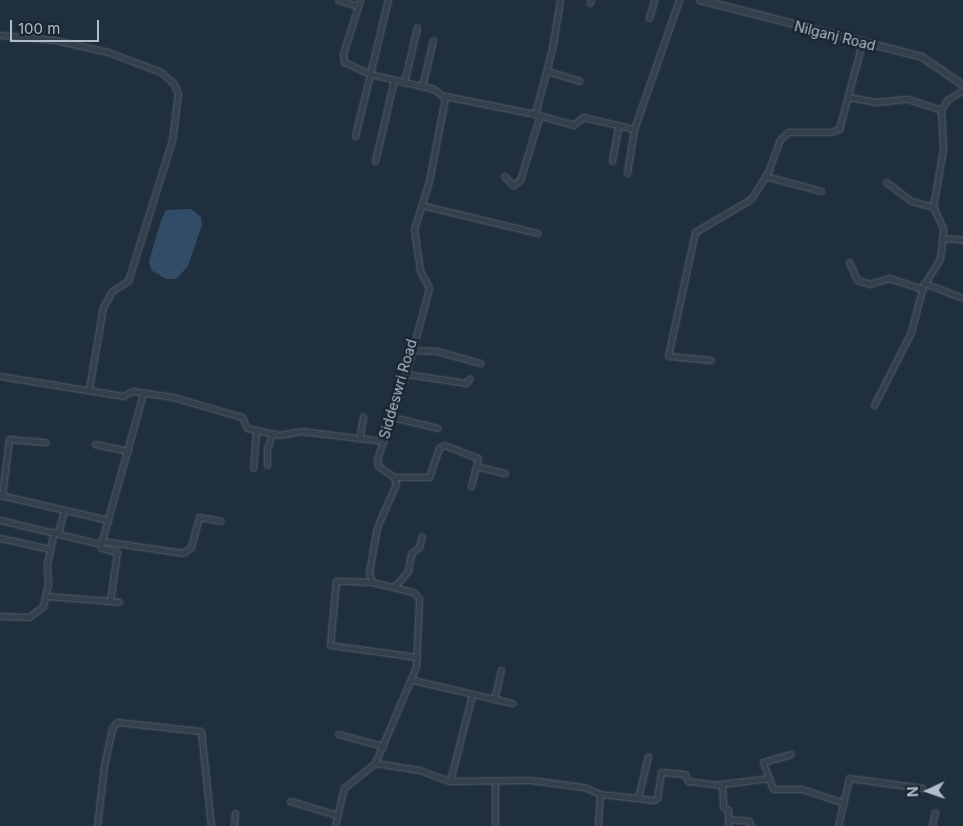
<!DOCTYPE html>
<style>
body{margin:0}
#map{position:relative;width:963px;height:826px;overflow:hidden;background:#202f3d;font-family:Inter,sans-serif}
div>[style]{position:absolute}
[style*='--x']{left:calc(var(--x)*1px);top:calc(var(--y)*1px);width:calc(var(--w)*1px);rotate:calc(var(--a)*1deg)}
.water>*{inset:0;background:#324c67}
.roads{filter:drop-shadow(0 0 1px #525f6b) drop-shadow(0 0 1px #525f6b)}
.minor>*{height:5px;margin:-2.5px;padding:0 2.5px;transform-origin:2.5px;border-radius:2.5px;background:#34414d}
.tertiary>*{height:6px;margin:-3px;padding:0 3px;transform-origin:3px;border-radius:3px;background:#34414d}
span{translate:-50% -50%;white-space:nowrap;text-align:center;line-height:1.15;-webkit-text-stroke:5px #192632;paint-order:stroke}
.street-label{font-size:14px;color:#afbcc9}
.north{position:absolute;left:903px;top:766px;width:50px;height:50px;-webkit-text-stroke:4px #192632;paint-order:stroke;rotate:267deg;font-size:14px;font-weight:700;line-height:20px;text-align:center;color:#afbcc9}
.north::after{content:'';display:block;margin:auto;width:18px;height:22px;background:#afbcc9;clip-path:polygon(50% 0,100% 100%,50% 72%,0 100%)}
.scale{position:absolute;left:10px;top:20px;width:89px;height:22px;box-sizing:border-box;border:2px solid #afbcc9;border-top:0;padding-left:6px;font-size:15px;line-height:18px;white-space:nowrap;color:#afbcc9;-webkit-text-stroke:4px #192632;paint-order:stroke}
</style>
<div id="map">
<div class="water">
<i style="clip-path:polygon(191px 209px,201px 217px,202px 225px,188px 266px,176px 279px,166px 279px,151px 270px,149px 261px,161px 221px,166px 210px)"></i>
</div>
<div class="roads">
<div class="minor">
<i style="--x:338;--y:0;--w:21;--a:17"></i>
<i style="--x:590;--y:3;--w:3;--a:-72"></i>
<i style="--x:649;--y:18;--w:19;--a:-74"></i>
<i style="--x:0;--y:35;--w:55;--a:5.2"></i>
<i style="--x:55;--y:40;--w:54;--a:12.8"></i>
<i style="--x:108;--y:52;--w:57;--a:20.7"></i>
<i style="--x:161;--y:72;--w:18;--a:43"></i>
<i style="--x:174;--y:84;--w:11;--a:68"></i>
<i style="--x:178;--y:94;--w:46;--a:97.4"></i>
<i style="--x:172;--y:140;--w:148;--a:107.3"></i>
<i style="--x:128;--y:281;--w:19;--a:148"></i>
<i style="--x:112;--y:291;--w:18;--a:119"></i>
<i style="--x:103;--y:307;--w:83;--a:99.7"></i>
<i style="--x:547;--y:71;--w:34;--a:17"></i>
<i style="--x:404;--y:83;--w:57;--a:-76.9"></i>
<i style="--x:422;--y:87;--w:48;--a:-76.8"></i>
<i style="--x:445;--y:96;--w:92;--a:11.3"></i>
<i style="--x:535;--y:114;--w:67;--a:-75.3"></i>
<i style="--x:552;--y:49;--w:50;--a:-80.7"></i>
<i style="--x:848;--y:97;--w:29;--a:10"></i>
<i style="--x:877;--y:102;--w:31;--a:-6"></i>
<i style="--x:908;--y:99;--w:35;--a:18"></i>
<i style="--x:535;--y:114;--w:40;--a:16"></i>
<i style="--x:573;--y:125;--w:13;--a:-39"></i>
<i style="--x:583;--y:117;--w:52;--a:13.2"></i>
<i style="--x:634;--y:129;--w:137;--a:-70.8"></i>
<i style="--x:355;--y:136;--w:140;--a:-76.4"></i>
<i style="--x:375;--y:161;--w:83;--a:-76.8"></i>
<i style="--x:612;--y:161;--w:36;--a:-80"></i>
<i style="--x:627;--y:173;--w:45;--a:-81"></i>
<i style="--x:504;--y:176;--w:13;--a:45"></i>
<i style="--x:513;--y:185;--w:9;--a:-36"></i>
<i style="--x:520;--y:180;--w:68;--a:-72.9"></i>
<i style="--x:765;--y:176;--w:58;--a:15"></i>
<i style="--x:886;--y:182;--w:31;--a:37"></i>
<i style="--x:911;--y:201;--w:23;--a:15"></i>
<i style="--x:421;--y:205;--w:120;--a:13.5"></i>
<i style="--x:942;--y:238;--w:21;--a:5"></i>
<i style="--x:849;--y:262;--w:20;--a:66"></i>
<i style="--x:857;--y:280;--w:14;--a:17"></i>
<i style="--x:870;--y:284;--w:20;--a:-18"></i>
<i style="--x:889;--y:278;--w:35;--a:18"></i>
<i style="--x:924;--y:283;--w:40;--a:21"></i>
<i style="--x:409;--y:350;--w:28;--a:2"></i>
<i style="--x:437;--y:351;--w:45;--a:15.6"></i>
<i style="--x:711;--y:360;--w:43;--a:-174.7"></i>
<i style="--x:668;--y:356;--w:127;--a:-77.7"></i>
<i style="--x:695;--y:232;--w:65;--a:-30.5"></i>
<i style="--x:751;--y:199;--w:32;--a:-58"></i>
<i style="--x:768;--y:172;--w:33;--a:-70"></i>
<i style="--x:779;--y:141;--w:13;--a:-45"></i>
<i style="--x:788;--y:132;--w:43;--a:0"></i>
<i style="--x:831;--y:132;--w:9;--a:-21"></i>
<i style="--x:839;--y:129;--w:89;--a:-75"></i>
<i style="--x:406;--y:374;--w:61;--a:8.5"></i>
<i style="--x:466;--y:383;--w:6;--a:-51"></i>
<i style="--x:0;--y:376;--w:125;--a:9.2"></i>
<i style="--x:123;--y:396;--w:11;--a:-27"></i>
<i style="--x:133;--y:391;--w:40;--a:8.5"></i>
<i style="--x:173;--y:397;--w:72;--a:16.2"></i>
<i style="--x:242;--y:417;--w:12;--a:66"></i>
<i style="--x:247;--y:428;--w:33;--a:12"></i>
<i style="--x:279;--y:435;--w:22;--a:-10"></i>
<i style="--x:301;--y:431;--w:83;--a:7"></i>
<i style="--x:874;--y:405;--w:82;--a:-63.1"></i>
<i style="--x:911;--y:332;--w:48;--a:-75.4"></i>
<i style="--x:923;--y:286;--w:32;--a:-58"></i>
<i style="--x:940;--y:259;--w:31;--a:-84"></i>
<i style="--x:943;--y:228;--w:23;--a:-115"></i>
<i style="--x:933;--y:207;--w:59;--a:-80.2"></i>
<i style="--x:943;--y:149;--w:39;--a:-93"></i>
<i style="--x:941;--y:110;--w:12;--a:-59"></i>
<i style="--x:947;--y:100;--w:19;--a:-32"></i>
<i style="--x:392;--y:417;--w:47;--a:13.4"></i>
<i style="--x:360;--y:436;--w:20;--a:-81"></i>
<i style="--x:95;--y:444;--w:34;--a:12"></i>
<i style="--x:267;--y:465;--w:16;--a:-90"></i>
<i style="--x:267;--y:449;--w:16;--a:-72"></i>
<i style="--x:476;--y:466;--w:30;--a:14"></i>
<i style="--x:253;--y:468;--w:38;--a:-85"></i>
<i style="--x:394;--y:477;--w:35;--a:0"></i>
<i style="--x:429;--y:477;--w:31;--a:-71"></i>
<i style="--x:439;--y:448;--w:6;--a:-31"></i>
<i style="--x:444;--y:445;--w:36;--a:21"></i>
<i style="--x:478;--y:458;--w:29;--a:104"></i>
<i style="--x:0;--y:495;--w:111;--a:13"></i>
<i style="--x:2;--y:496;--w:57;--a:-83"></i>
<i style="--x:9;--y:439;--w:37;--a:5"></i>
<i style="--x:0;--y:520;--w:104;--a:13.4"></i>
<i style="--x:58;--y:533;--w:23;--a:-75"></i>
<i style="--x:0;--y:538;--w:51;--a:12.4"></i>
<i style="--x:102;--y:541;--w:82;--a:8.4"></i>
<i style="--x:183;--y:553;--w:10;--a:-37"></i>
<i style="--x:191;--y:547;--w:31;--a:-75"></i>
<i style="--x:199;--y:517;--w:22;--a:10"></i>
<i style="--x:372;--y:582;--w:36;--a:-178"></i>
<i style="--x:336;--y:581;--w:64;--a:95.4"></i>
<i style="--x:330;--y:645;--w:88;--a:7.9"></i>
<i style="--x:395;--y:586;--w:20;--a:-49"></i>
<i style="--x:408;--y:571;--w:17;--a:-80"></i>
<i style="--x:411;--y:554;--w:11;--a:-41"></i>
<i style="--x:419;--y:547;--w:11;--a:-75"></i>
<i style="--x:47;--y:596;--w:63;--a:4.5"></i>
<i style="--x:119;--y:602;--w:9;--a:-174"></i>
<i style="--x:110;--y:601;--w:49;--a:-81.9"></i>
<i style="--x:117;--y:552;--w:16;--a:-165"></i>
<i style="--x:102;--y:548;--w:4;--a:-104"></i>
<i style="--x:101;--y:544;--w:156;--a:-74.4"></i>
<i style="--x:0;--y:616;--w:29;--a:2"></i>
<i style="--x:29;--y:617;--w:18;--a:-38"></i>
<i style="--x:43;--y:606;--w:22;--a:-77"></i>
<i style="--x:48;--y:585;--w:21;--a:-93"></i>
<i style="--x:47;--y:564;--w:33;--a:-78"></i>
<i style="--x:413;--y:680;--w:102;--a:13.1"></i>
<i style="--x:494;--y:700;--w:31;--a:-77"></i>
<i style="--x:338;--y:734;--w:47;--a:14.9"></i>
<i style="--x:791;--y:754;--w:29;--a:164"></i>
<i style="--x:763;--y:762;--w:29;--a:70"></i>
<i style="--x:773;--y:789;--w:29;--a:0"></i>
<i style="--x:802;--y:789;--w:44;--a:18.4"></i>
<i style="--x:375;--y:763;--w:45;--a:9"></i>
<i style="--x:419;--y:770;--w:33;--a:20"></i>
<i style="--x:450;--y:781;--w:80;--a:-0.7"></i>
<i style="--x:530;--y:780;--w:54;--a:7.4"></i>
<i style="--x:584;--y:787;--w:17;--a:24"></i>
<i style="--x:600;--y:794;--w:32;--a:94"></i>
<i style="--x:450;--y:781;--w:89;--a:-75.7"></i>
<i style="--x:721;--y:784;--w:49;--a:-7"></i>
<i style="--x:600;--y:794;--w:54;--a:6.3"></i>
<i style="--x:654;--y:800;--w:4;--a:-34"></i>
<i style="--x:657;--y:798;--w:26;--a:-81"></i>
<i style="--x:661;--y:772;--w:24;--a:5"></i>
<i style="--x:685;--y:774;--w:8;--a:67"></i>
<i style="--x:688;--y:781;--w:34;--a:7"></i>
<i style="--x:722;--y:785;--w:22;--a:87"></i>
<i style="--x:723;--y:807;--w:6;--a:31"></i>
<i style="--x:728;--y:810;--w:16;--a:90"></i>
<i style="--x:638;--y:798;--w:43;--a:-76.6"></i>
<i style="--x:290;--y:801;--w:49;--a:16.6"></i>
<i style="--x:728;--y:819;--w:21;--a:5"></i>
<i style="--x:749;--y:821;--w:5;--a:68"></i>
<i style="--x:495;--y:824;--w:43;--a:-90"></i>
<i style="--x:97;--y:826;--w:60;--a:-83.3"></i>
<i style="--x:104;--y:766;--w:39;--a:-78"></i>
<i style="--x:112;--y:728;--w:8;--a:-50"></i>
<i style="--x:117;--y:722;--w:84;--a:6.1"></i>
<i style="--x:201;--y:731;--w:96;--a:84"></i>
<i style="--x:234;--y:826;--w:13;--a:-86"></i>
<i style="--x:335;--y:826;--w:39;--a:-77"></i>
<i style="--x:344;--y:788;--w:40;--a:-39"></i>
<i style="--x:375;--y:763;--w:104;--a:-66.9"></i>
<i style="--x:416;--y:667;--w:69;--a:-87.5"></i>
<i style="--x:419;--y:598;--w:8;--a:-135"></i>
<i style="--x:413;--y:592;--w:42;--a:-166.3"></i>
<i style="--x:372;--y:582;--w:10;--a:-107"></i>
<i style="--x:369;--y:572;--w:46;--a:-79.9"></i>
<i style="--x:377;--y:527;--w:47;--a:-66.2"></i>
<i style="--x:396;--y:484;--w:7;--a:-106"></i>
<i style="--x:394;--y:477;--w:19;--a:-145"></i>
<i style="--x:378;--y:466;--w:7;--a:-98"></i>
<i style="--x:377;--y:459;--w:90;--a:-71.2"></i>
<i style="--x:406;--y:374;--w:89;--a:-75"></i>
<i style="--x:429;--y:288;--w:20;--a:-117"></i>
<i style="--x:420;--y:270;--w:41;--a:-98.3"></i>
<i style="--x:414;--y:229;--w:50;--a:-72.6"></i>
<i style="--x:429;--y:181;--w:85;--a:-79.1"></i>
<i style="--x:445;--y:98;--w:14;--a:-141"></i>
<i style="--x:434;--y:89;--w:66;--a:-166.8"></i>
<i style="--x:370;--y:74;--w:29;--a:-155"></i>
<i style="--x:344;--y:62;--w:8;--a:-97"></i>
<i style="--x:343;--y:54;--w:57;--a:-72.5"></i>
<i style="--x:838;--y:826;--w:49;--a:-77.1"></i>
<i style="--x:849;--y:778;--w:74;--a:7.8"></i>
<i style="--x:932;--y:826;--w:14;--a:-78"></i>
</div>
<div class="tertiary">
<i style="--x:700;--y:0;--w:229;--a:14.4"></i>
<i style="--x:922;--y:57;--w:50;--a:34.3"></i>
</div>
</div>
<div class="street-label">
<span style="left:835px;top:36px;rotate:14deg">Nilganj Road</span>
<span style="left:398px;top:389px;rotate:-74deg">Siddeswri Road</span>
</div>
<div class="north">N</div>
<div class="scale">100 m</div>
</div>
